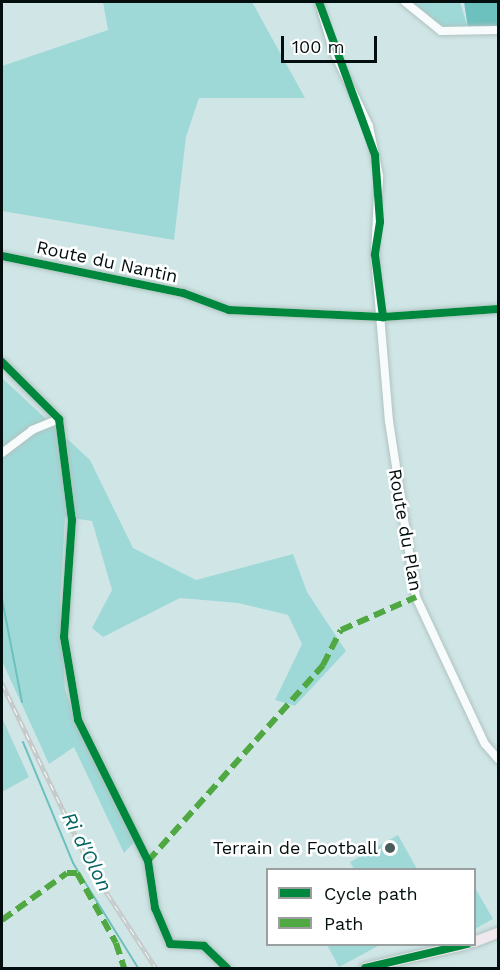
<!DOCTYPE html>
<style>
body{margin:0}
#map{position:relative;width:500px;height:970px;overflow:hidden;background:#d0e6e6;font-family:"Work Sans",sans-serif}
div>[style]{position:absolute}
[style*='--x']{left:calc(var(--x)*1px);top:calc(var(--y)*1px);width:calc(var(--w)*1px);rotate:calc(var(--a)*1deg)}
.green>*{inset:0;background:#9fd9d7}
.water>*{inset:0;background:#6cc0be}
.stream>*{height:2px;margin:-1px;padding:0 1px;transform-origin:1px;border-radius:1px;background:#6cc0be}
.roads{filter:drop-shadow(0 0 2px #b0c2c1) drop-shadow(0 0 2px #b0c2c1)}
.minor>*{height:8px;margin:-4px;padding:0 4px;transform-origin:4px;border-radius:4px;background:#f8fbfb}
.major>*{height:10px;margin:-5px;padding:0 5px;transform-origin:5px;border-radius:5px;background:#efe9ee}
.rail>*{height:4.5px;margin-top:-2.25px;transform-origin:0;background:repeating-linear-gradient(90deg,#fff 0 7px,#c5cbcb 0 14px);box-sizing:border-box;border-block:2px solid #c5cbcb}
.quiet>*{height:6px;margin-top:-3px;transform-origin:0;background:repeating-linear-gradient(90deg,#4fa841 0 12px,transparent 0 18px)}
.cycleway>*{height:8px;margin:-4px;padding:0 4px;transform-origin:4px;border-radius:4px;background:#00873e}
.dots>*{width:16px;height:16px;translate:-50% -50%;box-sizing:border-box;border:3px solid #fff;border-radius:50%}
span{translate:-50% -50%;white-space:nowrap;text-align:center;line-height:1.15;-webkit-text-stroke:5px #fff;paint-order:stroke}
.street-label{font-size:18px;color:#020f0e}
.poi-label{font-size:18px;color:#020f0e}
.right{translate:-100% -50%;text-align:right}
.water-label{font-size:20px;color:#036562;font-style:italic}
.frame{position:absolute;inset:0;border:3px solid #020f0e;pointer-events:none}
.legend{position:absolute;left:266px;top:868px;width:210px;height:78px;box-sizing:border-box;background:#fff;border:2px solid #9a9f9f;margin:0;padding:8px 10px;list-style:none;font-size:18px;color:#020f0e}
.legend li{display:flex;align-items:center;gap:12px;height:30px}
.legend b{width:30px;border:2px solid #9a9f9f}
.scale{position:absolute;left:281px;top:36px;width:96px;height:27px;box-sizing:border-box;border:3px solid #020f0e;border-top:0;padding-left:8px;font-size:18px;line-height:21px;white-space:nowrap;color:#020f0e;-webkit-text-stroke:4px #fff;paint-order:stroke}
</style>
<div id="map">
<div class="green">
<i style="clip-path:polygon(103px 2px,252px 2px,305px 98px,199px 98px,186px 137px,174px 240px,2px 211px,2px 66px,108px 30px)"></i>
<i style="clip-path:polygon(410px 2px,460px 2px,468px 28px,443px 28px)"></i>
<i style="clip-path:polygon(2px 378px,90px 460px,133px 548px,196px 580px,293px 554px,307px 592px,346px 651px,295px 706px,275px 700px,302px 644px,288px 615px,238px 603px,180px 598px,103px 637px,92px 628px,112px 590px,92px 521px,65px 517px,60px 602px,65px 689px,76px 723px,134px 842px,124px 853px,74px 747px,49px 764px,2px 661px)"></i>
<i style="clip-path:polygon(2px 718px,29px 777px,2px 792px)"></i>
<i style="clip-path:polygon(398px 835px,417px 869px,354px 869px,350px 862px)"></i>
<i style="clip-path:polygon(474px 886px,493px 919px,475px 929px,474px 929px)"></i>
<i style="clip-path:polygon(327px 945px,380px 945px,339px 967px)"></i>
</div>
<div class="water">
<i style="clip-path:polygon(464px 2px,498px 2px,498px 29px,468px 28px)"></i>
</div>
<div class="stream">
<i style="--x:2;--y:494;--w:43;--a:90"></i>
<i style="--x:2;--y:599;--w:105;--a:79"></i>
<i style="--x:23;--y:742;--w:131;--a:67.5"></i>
<i style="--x:73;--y:863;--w:123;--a:58.2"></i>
</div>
<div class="roads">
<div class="minor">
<i style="--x:319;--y:2;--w:50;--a:73.7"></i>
<i style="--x:333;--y:50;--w:84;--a:64.7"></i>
<i style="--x:369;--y:126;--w:51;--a:78.7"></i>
<i style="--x:379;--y:176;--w:79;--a:92.9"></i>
<i style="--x:375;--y:255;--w:167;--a:85.2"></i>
<i style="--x:389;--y:421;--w:178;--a:81.3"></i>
<i style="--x:416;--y:597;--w:162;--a:64.9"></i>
<i style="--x:485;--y:744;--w:20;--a:49"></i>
<i style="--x:405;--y:2;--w:46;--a:38.9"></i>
<i style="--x:441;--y:31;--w:57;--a:-1"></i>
<i style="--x:2;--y:256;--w:185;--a:11.6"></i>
<i style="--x:183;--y:293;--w:49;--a:20.3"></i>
<i style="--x:229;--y:310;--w:154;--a:2.6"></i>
<i style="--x:383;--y:317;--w:115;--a:-4"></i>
<i style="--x:2;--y:362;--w:81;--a:45"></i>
<i style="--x:59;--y:419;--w:102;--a:82.7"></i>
<i style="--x:72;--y:520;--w:117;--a:93.9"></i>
<i style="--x:64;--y:637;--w:84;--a:80.4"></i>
<i style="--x:78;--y:720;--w:157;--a:63.6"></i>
<i style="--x:148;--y:861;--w:48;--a:81.5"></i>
<i style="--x:155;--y:908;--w:39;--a:67"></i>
<i style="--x:170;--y:944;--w:34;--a:3"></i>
<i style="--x:204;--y:946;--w:32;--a:44"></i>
<i style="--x:2;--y:453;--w:38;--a:-37"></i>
<i style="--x:32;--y:430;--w:29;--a:-22"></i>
</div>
<div class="major">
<i style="--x:474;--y:942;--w:26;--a:-21"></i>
<i style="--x:365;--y:968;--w:105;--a:-13.2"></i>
</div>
</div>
<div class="rail">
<i style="--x:2;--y:683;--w:208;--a:64.3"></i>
<i style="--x:92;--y:870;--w:117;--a:56.9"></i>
</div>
<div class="quiet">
<i style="--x:148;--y:861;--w:263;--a:-48.2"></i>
<i style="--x:323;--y:665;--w:39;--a:-63"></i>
<i style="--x:341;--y:630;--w:82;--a:-23.7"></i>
<i style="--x:2;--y:920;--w:80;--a:-35.9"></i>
<i style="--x:67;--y:873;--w:10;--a:0"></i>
<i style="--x:77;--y:873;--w:80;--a:60.9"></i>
<i style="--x:116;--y:943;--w:26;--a:72"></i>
</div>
<div class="cycleway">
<i style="--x:319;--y:2;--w:163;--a:69.9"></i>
<i style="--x:375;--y:155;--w:67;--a:85.7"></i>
<i style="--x:380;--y:222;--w:33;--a:99"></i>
<i style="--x:375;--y:255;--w:63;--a:82.6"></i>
<i style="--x:2;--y:256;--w:185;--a:11.6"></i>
<i style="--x:183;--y:293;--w:49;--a:20.3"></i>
<i style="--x:229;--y:310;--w:154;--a:2.6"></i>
<i style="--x:383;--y:317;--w:115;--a:-4"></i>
<i style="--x:2;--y:362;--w:81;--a:45"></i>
<i style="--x:59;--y:419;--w:102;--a:82.7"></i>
<i style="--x:72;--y:520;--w:117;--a:93.9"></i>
<i style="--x:64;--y:637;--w:84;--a:80.4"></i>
<i style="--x:78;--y:720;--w:157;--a:63.6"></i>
<i style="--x:148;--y:861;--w:48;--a:81.5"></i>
<i style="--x:155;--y:908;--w:39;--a:67"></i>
<i style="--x:170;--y:944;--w:34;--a:3"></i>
<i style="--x:204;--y:946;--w:32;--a:44"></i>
<i style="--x:365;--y:968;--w:105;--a:-13.2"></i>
</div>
<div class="dots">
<i style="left:390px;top:848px;background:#4a5a5a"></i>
</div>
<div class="street-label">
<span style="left:107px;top:262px;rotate:12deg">Route du Nantin</span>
<span style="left:405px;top:530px;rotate:80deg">Route du Plan</span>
</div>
<div class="poi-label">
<span class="right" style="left:378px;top:848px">Terrain de Football</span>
</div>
<div class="water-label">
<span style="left:87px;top:852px;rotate:63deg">Ri d'Olon</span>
</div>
<div class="frame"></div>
<ul class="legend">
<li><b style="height:8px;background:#00873e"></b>Cycle path</li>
<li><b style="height:8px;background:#4fa841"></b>Path</li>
</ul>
<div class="scale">100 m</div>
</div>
